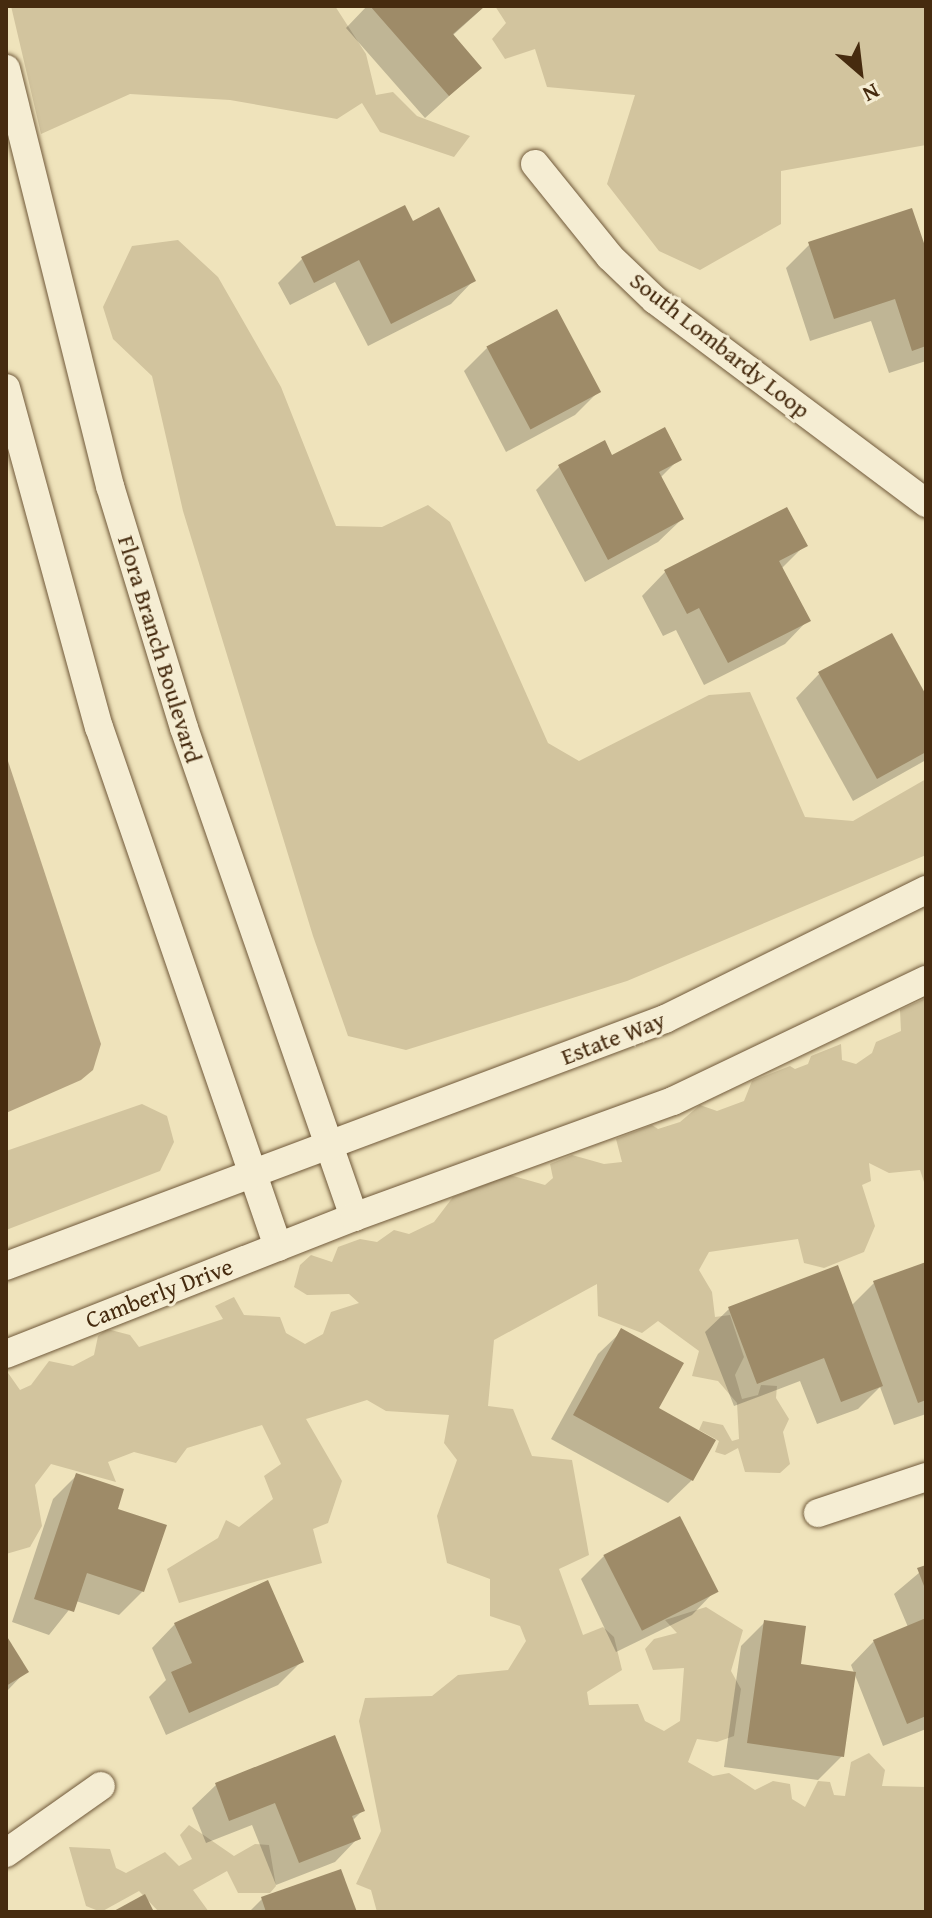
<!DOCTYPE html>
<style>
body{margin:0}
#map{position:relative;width:932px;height:1918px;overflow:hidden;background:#efe3bb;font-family:"Gentium Book Plus",serif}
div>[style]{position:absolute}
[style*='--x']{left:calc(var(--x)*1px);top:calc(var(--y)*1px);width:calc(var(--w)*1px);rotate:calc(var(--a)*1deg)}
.green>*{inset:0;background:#d2c49e}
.water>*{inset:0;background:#b6a481}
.shadow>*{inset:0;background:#0003}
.building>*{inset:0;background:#9e8b68;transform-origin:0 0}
.roads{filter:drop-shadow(0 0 2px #70593a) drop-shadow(0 0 2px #70593a)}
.street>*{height:28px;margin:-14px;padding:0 14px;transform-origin:14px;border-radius:14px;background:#f5edd3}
span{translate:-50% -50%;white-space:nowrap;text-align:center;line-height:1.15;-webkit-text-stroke:6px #f5edd3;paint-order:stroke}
.street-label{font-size:24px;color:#462b0f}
.frame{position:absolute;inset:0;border:8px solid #462b0f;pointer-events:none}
.north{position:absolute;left:820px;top:32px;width:80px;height:80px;-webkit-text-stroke:6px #f5edd3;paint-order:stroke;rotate:152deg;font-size:22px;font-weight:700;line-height:32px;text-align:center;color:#462b0f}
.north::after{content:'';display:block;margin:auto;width:28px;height:36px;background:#462b0f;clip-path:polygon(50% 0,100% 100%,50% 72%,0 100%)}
</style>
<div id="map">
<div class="green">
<i style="clip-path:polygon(11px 6px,335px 6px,366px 54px,376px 95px,393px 92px,417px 116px,470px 136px,454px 157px,380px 132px,362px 103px,337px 119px,230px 100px,130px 94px,41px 134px)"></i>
<i style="clip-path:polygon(495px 6px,926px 6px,926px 145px,781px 171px,781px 224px,700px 270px,659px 251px,607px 184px,635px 95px,547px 87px,535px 49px,505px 59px,492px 39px,506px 23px)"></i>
<i style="clip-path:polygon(178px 240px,218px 277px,281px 387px,336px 526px,382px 527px,428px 505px,450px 522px,548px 743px,579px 761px,709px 695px,750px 692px,805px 817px,853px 821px,926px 779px,926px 855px,627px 981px,406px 1050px,348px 1036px,313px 936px,183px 511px,152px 376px,113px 339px,103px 307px,132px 246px)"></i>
<i style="clip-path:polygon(926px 998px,926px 1188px,920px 1170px,889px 1173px,869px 1163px,871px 1181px,862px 1185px,875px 1226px,864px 1252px,824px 1268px,804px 1263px,798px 1239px,709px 1252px,699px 1270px,712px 1292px,715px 1317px,730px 1315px,744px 1357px,735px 1375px,742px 1399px,758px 1395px,761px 1385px,777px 1386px,776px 1398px,789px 1419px,783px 1432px,790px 1464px,780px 1473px,745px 1472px,738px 1448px,725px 1455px,715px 1452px,719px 1441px,699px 1430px,703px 1421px,723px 1425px,732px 1441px,739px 1439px,737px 1403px,718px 1381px,692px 1376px,699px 1351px,658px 1321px,642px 1333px,598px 1316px,597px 1284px,494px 1340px,488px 1406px,513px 1409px,532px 1456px,572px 1460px,589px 1555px,559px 1569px,583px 1635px,603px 1627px,614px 1637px,622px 1670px,587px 1692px,589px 1705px,638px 1704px,645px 1721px,664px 1731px,680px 1721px,684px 1668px,653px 1670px,645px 1649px,654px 1639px,677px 1633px,665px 1620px,706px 1607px,743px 1630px,731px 1671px,741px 1689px,734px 1736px,717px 1742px,697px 1739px,688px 1762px,713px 1776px,729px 1773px,755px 1790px,773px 1781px,790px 1784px,792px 1799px,805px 1807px,818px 1781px,830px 1782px,834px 1795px,845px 1796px,851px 1762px,869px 1753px,885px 1770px,882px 1786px,926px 1787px,926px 1912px,377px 1912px,371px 1890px,356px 1884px,381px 1831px,359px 1721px,365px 1698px,432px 1696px,458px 1675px,508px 1670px,526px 1641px,520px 1626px,490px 1616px,490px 1579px,447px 1563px,437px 1516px,457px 1460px,444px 1443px,449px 1415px,386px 1411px,367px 1400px,306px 1419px,342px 1481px,328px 1523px,313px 1529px,322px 1563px,179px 1603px,167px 1569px,218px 1538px,226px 1520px,239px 1527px,273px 1499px,264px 1476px,281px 1464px,262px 1425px,187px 1448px,176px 1463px,134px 1452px,108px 1462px,116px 1482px,51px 1464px,35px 1485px,42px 1526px,30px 1547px,6px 1554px,6px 1370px,20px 1390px,31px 1385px,49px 1361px,73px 1366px,94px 1355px,98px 1336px,107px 1329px,130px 1335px,139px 1347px,223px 1319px,215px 1306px,234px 1297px,244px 1315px,280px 1317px,286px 1333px,305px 1344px,323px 1334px,331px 1312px,359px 1303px,349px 1294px,307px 1295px,294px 1287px,300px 1265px,311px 1255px,332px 1262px,338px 1247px,360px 1239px,377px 1242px,394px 1230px,409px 1234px,434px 1222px,453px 1197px,510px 1175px,545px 1185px,553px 1178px,550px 1164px,572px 1155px,604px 1164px,622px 1162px,616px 1139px,652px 1125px,658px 1129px,680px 1122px,700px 1105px,717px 1111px,744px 1101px,752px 1081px,790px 1066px,795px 1069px,808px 1064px,811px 1056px,841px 1044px,842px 1060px,856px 1064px,872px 1053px,876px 1042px,901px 1031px,900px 1010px)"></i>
<i style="clip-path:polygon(142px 1104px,167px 1116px,174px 1142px,160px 1171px,6px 1230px,6px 1151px)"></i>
<i style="clip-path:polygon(189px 1825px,234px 1856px,255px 1844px,269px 1845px,276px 1886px,270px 1893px,238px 1893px,227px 1871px,193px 1890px,209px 1912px,159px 1912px,139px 1891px,101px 1912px,86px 1906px,69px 1847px,110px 1849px,116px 1868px,126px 1873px,165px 1852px,179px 1866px,192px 1859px,180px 1835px)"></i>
</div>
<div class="water">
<i style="clip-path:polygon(6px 755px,101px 1044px,93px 1070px,81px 1080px,6px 1113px)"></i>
</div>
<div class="shadow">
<i style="clip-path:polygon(367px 6px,485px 6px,452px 36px,480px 68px,425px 118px,346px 28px)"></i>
<i style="clip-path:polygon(404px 207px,412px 224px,474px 280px,451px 304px,368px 346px,335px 282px,290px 305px,278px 283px,302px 259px)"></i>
<i style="clip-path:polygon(810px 244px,926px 255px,926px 361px,889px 373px,871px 321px,810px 341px,786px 268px)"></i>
<i style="clip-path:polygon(487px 348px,598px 392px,575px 415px,506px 452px,464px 371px)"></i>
<i style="clip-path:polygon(611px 458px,679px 459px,660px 478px,682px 519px,658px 542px,585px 582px,536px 490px,559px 467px)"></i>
<i style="clip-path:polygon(805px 545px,781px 569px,808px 620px,785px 644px,704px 685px,676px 630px,663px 636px,642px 596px,665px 572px)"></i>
<i style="clip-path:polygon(819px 674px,926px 700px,926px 760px,853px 801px,796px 698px)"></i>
<i style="clip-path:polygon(926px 1264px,926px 1414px,894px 1425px,880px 1387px,858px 1409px,817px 1424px,800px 1381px,734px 1406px,705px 1332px,729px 1309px,837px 1268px,851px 1306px,874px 1283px)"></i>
<i style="clip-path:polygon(622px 1331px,692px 1480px,668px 1503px,551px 1439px,598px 1354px)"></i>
<i style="clip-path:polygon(76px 1476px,115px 1510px,143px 1591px,119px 1615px,76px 1601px,49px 1635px,12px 1622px,53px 1499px)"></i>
<i style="clip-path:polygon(604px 1556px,715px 1591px,692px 1615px,616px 1652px,581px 1579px)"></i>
<i style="clip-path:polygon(926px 1567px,926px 1729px,883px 1746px,851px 1665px,874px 1641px,908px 1627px,894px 1594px)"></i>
<i style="clip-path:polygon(765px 1622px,799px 1665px,842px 1756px,818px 1780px,724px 1767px,741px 1646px)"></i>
<i style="clip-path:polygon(175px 1624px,302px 1661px,278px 1685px,166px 1735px,149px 1697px,166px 1680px,152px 1648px)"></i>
<i style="clip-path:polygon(6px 1639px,26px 1671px,6px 1692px)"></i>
<i style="clip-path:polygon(216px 1785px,362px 1811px,352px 1821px,358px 1838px,335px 1862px,276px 1885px,252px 1825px,206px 1843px,192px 1808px)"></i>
<i style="clip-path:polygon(262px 1899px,355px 1912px,249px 1912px)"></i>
</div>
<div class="building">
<i style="clip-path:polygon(370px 6px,485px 6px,453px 34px,482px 68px,449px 96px)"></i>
<i style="clip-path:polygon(405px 205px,413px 221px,439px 207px,476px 281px,391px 324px,359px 260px,314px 283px,301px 257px)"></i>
<i style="clip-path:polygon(912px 208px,926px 249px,926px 346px,912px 351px,895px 299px,834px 319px,808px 242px)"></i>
<i style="left:557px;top:309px;width:94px;height:80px;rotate:62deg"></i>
<i style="clip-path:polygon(665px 427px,682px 460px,659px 472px,684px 519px,608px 560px,558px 465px,605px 440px,612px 455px)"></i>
<i style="clip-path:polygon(787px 507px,808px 546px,779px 561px,811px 621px,728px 663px,699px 608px,687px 614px,664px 570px)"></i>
<i style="clip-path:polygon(892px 633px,926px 695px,926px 752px,877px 779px,818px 672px)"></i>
<i style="clip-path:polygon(926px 1262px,926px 1400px,918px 1403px,873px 1281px)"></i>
<i style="clip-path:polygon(838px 1265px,883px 1386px,841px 1402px,824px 1358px,757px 1384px,728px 1307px)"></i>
<i style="clip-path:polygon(621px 1328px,684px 1363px,659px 1408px,716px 1440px,693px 1481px,573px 1415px)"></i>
<i style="clip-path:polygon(76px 1473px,124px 1489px,118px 1509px,167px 1525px,144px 1592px,87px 1573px,74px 1612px,34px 1599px)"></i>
<i style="left:680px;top:1516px;width:85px;height:86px;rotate:63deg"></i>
<i style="clip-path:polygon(926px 1565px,926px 1591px,917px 1568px)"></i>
<i style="clip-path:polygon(268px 1580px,304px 1662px,189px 1713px,171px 1672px,192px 1663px,174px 1623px)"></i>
<i style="clip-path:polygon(926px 1618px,926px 1716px,907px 1724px,873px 1640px)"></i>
<i style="clip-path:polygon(764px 1620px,806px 1626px,801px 1664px,856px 1672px,844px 1757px,747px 1743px)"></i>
<i style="clip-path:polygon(6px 1635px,29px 1672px,6px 1686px)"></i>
<i style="clip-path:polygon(335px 1735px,365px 1811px,352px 1816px,361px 1839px,299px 1863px,275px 1803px,229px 1821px,215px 1783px)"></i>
<i style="clip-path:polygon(341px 1869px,357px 1912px,266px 1912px,261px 1897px)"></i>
<i style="clip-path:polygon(145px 1894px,154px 1912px,112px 1912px)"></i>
</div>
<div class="roads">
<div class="street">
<i style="--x:6;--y:69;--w:430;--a:76"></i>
<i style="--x:110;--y:486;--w:253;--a:73"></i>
<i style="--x:184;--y:728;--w:518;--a:70.83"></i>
<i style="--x:535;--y:164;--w:119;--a:51.1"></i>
<i style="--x:610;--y:257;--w:62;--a:43.7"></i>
<i style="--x:655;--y:300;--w:339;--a:36.8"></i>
<i style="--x:6;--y:388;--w:352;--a:74.7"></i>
<i style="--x:99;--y:727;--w:550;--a:71"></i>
<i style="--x:6;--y:1266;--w:704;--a:-20.55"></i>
<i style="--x:665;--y:1019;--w:291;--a:-26.3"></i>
<i style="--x:6;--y:1354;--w:374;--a:-21.5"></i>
<i style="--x:354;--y:1217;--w:339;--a:-20"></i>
<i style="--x:673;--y:1101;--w:280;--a:-25.6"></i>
<i style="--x:818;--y:1513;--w:114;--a:-18.4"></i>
<i style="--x:6;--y:1853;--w:116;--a:-35.2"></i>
</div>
</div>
<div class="street-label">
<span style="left:720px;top:345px;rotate:38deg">South Lombardy Loop</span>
<span style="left:160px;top:649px;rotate:73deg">Flora Branch Boulevard</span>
<span style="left:613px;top:1038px;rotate:-21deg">Estate Way</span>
<span style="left:159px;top:1293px;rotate:-21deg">Camberly Drive</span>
</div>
<div class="frame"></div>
<div class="north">N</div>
</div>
